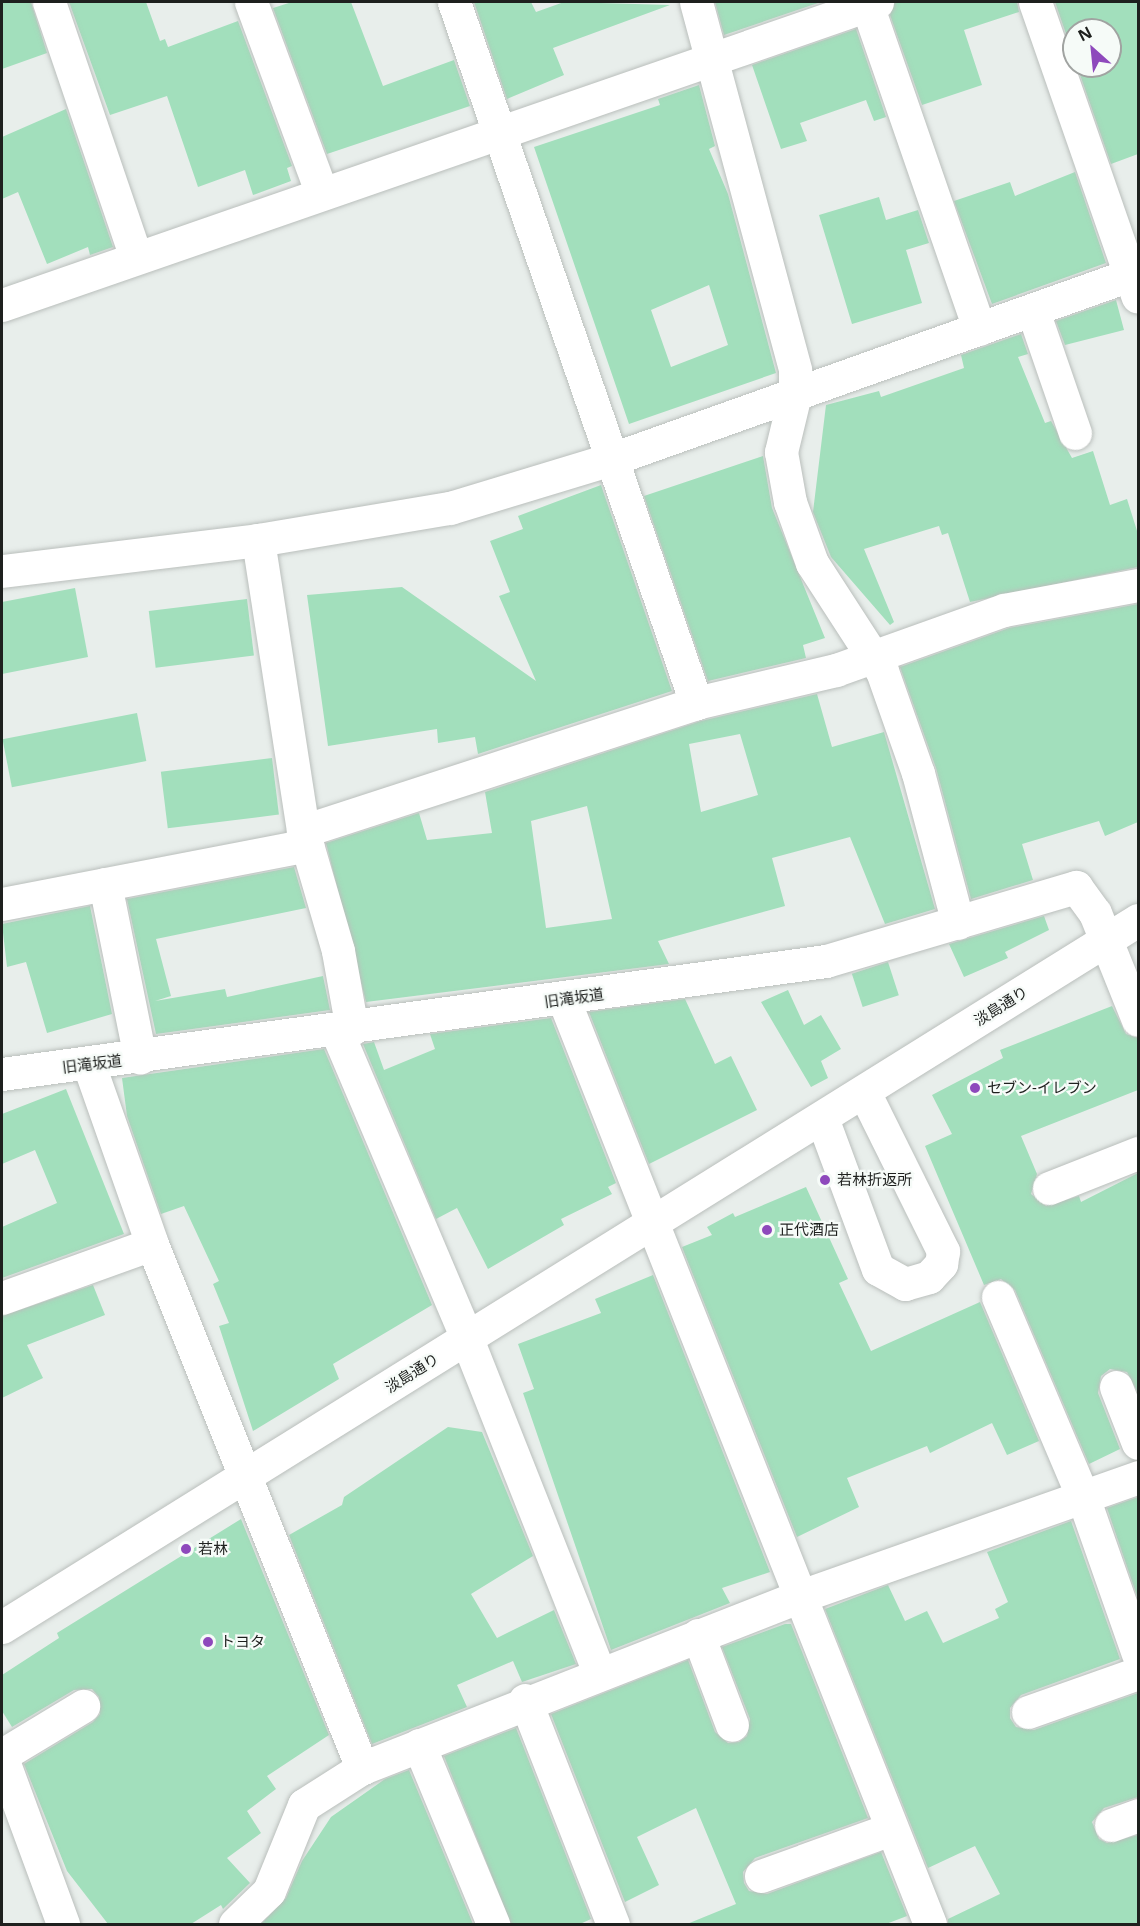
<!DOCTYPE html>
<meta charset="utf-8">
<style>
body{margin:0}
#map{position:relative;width:1140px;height:1926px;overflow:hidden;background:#e8eeeb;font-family:"Noto Sans","Noto Sans JP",sans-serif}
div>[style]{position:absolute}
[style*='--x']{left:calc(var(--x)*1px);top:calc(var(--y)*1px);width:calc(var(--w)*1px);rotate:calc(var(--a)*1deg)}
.building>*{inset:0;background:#a2dfbc;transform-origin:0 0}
.roads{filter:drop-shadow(0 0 2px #babfbc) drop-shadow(0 0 2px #babfbc)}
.minor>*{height:33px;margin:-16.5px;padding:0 16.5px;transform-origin:16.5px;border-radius:16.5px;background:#fff}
.major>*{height:33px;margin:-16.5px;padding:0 16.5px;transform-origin:16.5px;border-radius:16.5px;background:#fff}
.dots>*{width:16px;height:16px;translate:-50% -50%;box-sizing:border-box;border:3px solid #f6fbf8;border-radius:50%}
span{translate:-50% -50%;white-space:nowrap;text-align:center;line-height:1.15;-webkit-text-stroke:4.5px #f6fbf8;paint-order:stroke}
.street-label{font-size:15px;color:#1e201e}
.poi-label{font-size:15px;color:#1e201e}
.left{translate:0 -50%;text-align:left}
.frame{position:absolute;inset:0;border:3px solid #1e201e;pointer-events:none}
.north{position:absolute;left:1062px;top:18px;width:60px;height:60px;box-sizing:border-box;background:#f6fbf8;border:2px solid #a0a3a1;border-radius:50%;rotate:333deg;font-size:16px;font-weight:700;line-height:24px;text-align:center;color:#1e201e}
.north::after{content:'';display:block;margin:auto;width:21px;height:27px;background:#8e49bc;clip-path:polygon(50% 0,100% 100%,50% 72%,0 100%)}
</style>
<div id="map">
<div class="building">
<i style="clip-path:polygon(2px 2px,31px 2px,47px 53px,2px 69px)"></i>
<i style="clip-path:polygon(69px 2px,146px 2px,160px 41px,165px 39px,168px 47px,238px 21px,292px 166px,287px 168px,291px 181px,253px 195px,245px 170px,198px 187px,167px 96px,110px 115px)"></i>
<i style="clip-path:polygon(292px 2px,351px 2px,383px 86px,454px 60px,470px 106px,327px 154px,273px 8px)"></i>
<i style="clip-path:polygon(474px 2px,531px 2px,536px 12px,564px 2px,670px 5px,553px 48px,564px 75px,507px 99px)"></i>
<i style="clip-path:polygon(715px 2px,821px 2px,724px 35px)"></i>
<i style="clip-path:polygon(895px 2px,1017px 2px,1019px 12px,964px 30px,982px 85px,922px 105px,890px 15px)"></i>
<i style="clip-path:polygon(1055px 2px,1138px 2px,1138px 154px,1111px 164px,1077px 66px,1110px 66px,1110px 30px,1074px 30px,1074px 57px)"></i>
<i style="clip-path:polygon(856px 29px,886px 117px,874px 121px,866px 100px,800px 123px,807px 141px,781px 149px,752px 65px)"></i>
<i style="clip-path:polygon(evenodd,699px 85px,715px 146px,709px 149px,728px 194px,776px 373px,629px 424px,534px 147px,660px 105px,658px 99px,699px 85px,709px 285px,728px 345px,671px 367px,651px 310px,709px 285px)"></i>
<i style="clip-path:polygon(66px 109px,113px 247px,90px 255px,88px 247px,47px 264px,18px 192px,2px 199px,2px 137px)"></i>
<i style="clip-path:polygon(1075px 172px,1106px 263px,992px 304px,954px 201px,1010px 182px,1015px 196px)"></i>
<i style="clip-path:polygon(879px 197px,886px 220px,918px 210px,929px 243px,906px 250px,922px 303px,852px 324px,819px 215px)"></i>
<i style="clip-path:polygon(1116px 300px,1124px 330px,1065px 345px,1056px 321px)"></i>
<i style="clip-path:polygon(1021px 334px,1028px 354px,1018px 357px,1045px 423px,1051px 421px,1072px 458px,1093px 451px,1110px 505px,1127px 499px,1138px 534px,1138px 567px,970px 602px,948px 533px,942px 535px,939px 526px,864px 549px,894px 622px,890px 625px,831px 557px,813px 512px,826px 405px,879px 391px,881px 397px,964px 368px,961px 355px)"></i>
<i style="clip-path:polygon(763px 456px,772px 508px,825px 638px,803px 645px,806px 658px,708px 681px,644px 496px)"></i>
<i style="clip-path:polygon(601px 485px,672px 691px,478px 754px,475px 737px,438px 743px,437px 729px,328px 746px,307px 595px,402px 587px,536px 681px,499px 596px,510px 592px,490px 541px,523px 529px,518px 516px)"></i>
<i style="clip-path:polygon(75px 588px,88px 657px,2px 674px,2px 602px)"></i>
<i style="left:247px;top:599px;width:57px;height:99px;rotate:83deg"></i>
<i style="clip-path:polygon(1138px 604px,1138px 822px,1105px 836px,1099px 821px,1022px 844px,1033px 880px,971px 899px,936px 768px,900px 667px,1009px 628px)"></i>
<i style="clip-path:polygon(evenodd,817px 694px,832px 747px,884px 732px,935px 909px,885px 924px,850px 837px,772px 858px,785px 906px,658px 941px,669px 964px,366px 1002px,326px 843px,419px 813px,427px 840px,492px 833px,485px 792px,701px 721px,817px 694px,740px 734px,758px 795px,701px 812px,689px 744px,740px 734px,817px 694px,587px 806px,612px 919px,546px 928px,531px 821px,587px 806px)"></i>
<i style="left:137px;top:713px;width:49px;height:137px;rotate:79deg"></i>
<i style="left:272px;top:758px;width:57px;height:112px;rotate:83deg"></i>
<i style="clip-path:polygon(294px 867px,306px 908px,156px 939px,171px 996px,155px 1001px,225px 989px,227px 997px,323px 976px,330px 1010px,156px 1034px,127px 899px)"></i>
<i style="clip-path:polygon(90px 906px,112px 1014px,47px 1033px,26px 962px,7px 967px,2px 924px)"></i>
<i style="clip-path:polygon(1044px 916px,1049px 930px,1005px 952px,1008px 958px,964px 977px,949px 944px)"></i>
<i style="left:888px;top:962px;width:35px;height:38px;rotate:72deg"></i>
<i style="clip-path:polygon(788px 990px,804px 1025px,821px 1015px,841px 1049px,821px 1061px,828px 1078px,811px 1087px,761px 1002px)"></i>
<i style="clip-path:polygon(685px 999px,715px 1064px,731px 1056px,757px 1110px,649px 1164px,589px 1012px)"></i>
<i style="clip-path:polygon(1112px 1006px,1126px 1034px,1138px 1038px,1138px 1090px,1021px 1136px,1037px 1174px,1031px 1194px,1046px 1206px,1079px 1196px,1081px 1202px,1138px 1173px,1138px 1393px,1127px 1372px,1110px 1369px,1101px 1376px,1098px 1393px,1120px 1449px,1089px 1464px,1015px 1290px,1001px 1279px,984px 1285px,925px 1146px,952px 1134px,932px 1095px,1003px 1058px,1000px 1050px)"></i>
<i style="clip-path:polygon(551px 1018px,616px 1183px,608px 1187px,612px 1194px,561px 1219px,564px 1225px,488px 1269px,457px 1208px,436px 1219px,363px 1044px,374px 1042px,384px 1070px,435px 1049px,430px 1034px)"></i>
<i style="clip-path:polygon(324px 1049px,432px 1305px,333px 1364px,339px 1379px,253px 1431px,219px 1326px,229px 1323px,213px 1284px,219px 1281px,184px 1206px,161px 1214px,127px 1116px,122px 1078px)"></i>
<i style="clip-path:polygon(66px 1089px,124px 1234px,2px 1278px,2px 1227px,57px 1203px,35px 1150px,2px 1164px,2px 1114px)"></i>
<i style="clip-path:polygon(806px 1187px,848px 1279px,839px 1283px,871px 1351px,980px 1302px,1039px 1441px,1007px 1455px,992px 1423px,930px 1453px,927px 1446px,847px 1478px,859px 1507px,797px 1537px,682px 1247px,712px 1235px,707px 1227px,733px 1213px,735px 1217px)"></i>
<i style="clip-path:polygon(653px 1275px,770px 1572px,722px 1588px,730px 1603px,611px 1650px,523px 1393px,534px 1389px,518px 1344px,601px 1313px,595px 1299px)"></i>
<i style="clip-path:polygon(93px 1285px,105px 1315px,27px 1345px,43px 1378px,2px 1398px,2px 1316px)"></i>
<i style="clip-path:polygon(448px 1427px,482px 1432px,533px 1556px,471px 1594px,497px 1638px,554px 1610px,576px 1664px,522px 1682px,513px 1661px,457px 1685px,467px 1707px,372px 1744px,289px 1535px,342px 1505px,344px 1497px)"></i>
<i style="clip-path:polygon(1138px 1497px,1138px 1599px,1107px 1508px)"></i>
<i style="clip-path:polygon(241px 1519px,329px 1735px,267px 1776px,276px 1789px,247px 1811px,261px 1833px,227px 1858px,250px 1883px,223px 1909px,221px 1905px,191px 1924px,108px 1924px,67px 1871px,24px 1764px,93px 1722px,100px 1714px,99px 1697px,92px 1689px,74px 1690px,12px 1727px,2px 1711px,2px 1675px,59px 1638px,57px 1633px)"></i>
<i style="clip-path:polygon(1071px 1521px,1120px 1659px,1021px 1695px,1010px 1708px,1010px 1718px,1016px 1727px,1034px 1730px,1138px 1693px,1138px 1797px,1104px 1808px,1092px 1822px,1099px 1839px,1107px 1843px,1138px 1835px,1138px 1924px,948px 1924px,948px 1919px,1000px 1894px,975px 1846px,928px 1868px,825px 1609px,888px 1585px,905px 1621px,927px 1611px,943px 1643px,999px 1618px,995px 1609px,1008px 1602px,987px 1552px)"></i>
<i style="clip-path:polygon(785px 1624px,791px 1624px,868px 1818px,755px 1858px,743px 1872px,744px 1883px,749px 1891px,767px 1894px,881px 1852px,907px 1916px,886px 1924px,687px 1924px,736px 1904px,696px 1808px,637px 1837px,659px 1885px,625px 1902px,551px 1714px,688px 1660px,715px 1732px,728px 1743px,739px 1742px,747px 1736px,750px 1719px,722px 1647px)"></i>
<i style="clip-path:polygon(516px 1728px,591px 1919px,580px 1924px,511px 1924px,444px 1756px)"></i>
<i style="clip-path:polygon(409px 1770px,473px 1924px,261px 1924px,286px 1898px,302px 1861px,331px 1817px,385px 1779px)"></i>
</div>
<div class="roads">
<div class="minor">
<i style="--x:49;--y:2;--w:269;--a:71.2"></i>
<i style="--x:251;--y:2;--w:202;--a:69.7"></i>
<i style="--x:454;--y:2;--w:742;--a:70.95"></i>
<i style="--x:696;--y:2;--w:381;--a:74.9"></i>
<i style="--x:795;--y:370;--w:24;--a:90"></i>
<i style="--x:795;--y:394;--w:60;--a:103.6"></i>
<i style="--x:781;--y:452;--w:51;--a:79.8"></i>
<i style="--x:790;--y:502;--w:65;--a:70.2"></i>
<i style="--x:812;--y:563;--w:129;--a:57.1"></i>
<i style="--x:882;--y:671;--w:108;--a:70.6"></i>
<i style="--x:918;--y:773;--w:155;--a:75.1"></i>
<i style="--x:866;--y:2;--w:346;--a:70.9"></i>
<i style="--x:1035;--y:2;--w:312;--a:70.8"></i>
<i style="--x:2;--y:305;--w:926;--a:-19.1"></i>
<i style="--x:1033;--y:311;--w:129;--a:71"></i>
<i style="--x:258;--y:540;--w:294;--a:81.2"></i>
<i style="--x:303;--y:831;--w:125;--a:73.7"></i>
<i style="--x:338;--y:951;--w:79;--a:79.8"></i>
<i style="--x:2;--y:571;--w:258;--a:-6.9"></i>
<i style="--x:258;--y:540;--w:195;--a:-9.5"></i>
<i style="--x:450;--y:508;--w:172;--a:-16.9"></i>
<i style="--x:615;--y:458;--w:555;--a:-19.58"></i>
<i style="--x:303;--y:831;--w:413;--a:-18"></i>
<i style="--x:696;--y:703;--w:144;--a:-13.3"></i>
<i style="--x:836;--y:670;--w:178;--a:-19.7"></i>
<i style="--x:1004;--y:610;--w:136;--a:-10.6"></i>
<i style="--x:105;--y:884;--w:177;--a:78.6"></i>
<i style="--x:2;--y:904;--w:311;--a:-10.9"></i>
<i style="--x:564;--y:1000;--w:994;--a:68.39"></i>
<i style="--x:337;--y:1032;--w:333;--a:67"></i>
<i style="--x:467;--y:1339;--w:358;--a:68.4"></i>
<i style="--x:89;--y:1065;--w:190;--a:70.6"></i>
<i style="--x:152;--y:1244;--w:565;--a:68.16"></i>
<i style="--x:2;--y:1074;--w:832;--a:-7.81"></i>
<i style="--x:826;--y:961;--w:261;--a:-16.5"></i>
<i style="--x:1076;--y:887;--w:32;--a:54"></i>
<i style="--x:1095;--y:913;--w:115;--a:68.1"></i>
<i style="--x:822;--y:1118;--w:161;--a:69.7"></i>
<i style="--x:878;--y:1269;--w:31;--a:29"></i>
<i style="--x:905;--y:1284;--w:25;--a:-16"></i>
<i style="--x:929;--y:1277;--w:18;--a:-47"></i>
<i style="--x:941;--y:1264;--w:13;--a:-81"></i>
<i style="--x:943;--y:1251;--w:178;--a:-116.4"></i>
<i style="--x:1049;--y:1188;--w:96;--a:-21.5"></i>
<i style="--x:998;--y:1297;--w:217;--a:67"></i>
<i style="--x:1083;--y:1497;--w:166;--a:70.7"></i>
<i style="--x:2;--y:1298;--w:159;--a:-19.8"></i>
<i style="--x:1116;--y:1387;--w:60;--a:68.6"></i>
<i style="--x:698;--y:1635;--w:96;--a:69.3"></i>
<i style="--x:525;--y:1700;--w:241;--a:68.6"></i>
<i style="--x:1028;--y:1712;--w:117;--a:-19.5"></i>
<i style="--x:419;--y:1745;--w:194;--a:67.5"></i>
<i style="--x:2;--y:1755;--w:95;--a:-31.2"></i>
<i style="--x:2;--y:1758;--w:177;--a:69.8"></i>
<i style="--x:1111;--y:1825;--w:29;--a:-20"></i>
<i style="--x:761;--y:1876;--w:138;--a:-19.9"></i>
<i style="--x:235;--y:1924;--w:47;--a:-44.1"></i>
<i style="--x:269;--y:1891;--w:93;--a:-67.9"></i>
<i style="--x:304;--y:1805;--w:69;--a:-32.5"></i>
<i style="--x:362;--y:1768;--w:468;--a:-21.4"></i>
<i style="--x:798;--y:1597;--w:361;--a:-19.4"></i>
</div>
<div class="major">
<i style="--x:2;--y:1627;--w:1338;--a:-31.9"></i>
</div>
</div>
<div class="dots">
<i style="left:975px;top:1088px;background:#8e49bc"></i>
<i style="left:825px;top:1180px;background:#8e49bc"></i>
<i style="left:767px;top:1230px;background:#8e49bc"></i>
<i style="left:186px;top:1549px;background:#8e49bc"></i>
<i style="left:208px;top:1642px;background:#8e49bc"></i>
</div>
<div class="street-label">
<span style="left:574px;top:998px;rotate:-8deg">旧滝坂道</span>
<span style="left:1001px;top:1006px;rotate:-32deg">淡島通り</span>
<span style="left:92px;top:1064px;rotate:-7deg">旧滝坂道</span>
<span style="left:412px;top:1373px;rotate:-32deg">淡島通り</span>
</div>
<div class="poi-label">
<span class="left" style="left:987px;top:1088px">セブン-イレブン</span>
<span class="left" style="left:837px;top:1180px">若林折返所</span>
<span class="left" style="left:779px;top:1230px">正代酒店</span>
<span class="left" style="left:198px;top:1549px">若林</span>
<span class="left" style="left:220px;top:1642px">トヨタ</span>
</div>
<div class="frame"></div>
<div class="north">N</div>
</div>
